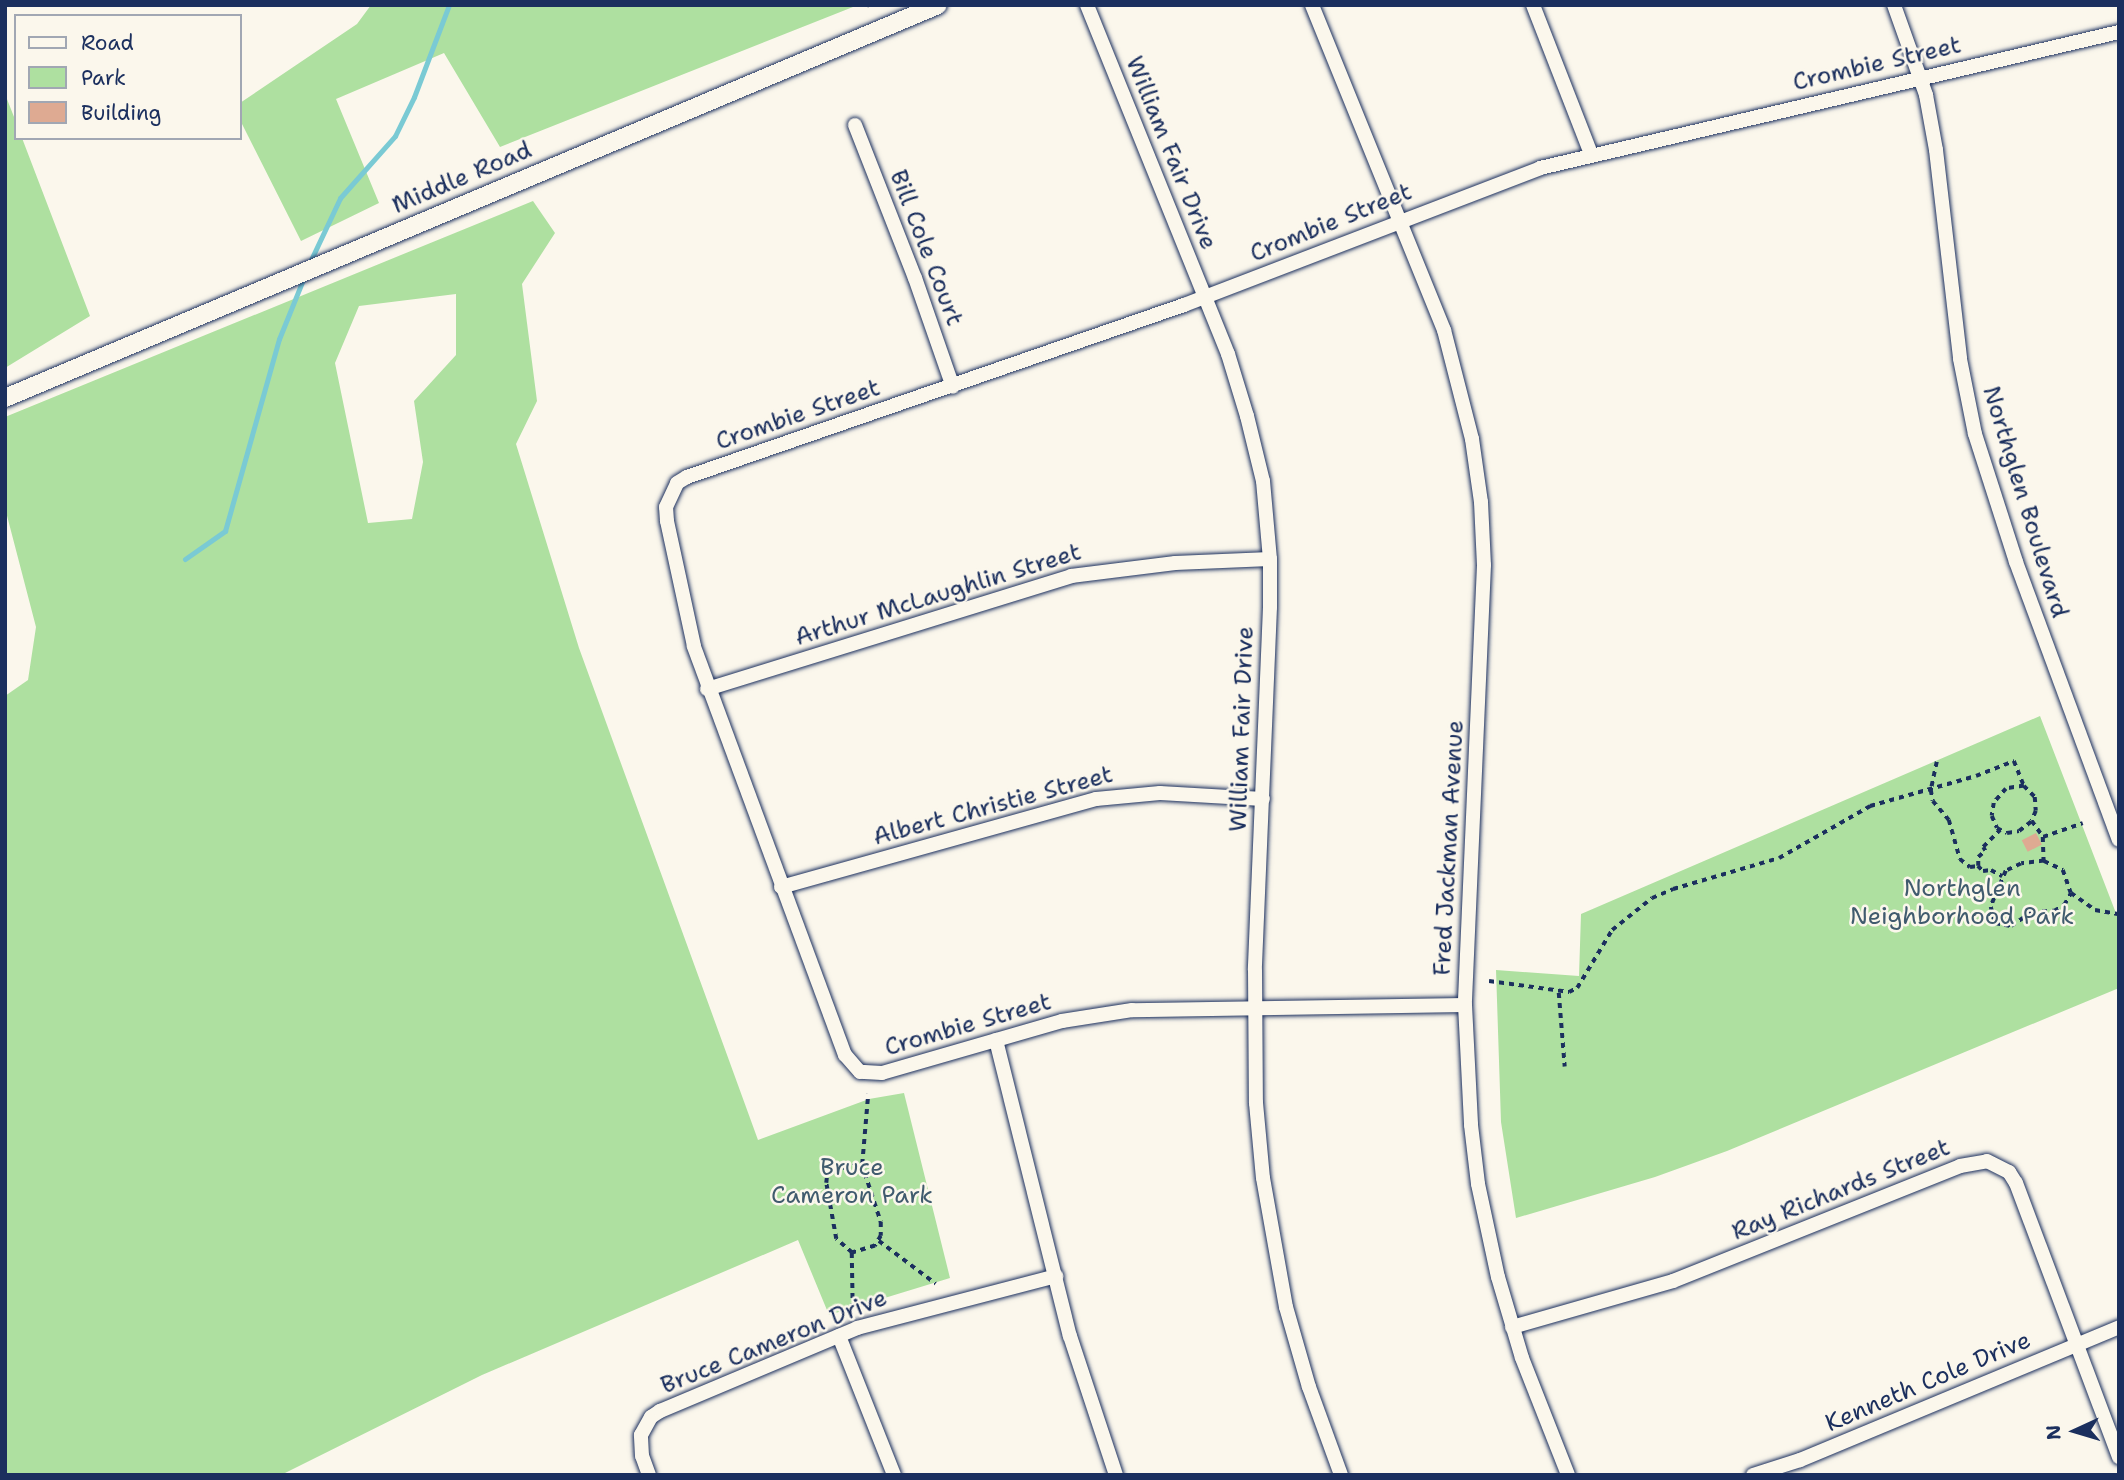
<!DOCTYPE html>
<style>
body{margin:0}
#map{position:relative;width:2124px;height:1480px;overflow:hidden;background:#fbf7ec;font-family:"Shantell Sans",sans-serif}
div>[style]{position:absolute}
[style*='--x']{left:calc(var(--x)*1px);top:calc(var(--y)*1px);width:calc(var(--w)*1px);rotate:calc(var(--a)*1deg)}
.green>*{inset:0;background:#aee0a0}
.stream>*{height:5px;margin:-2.5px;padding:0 2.5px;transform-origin:2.5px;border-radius:2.5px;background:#7acad4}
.building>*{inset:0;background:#deaa92;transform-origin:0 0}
.path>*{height:3.5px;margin-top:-1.75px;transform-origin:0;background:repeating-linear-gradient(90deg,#1b2f5e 0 5px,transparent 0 10px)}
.roads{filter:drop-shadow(0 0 2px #1b2f5e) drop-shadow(0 0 2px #1b2f5e)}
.minor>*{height:14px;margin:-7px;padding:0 7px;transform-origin:7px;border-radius:7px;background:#fbf7ec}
.tertiary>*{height:18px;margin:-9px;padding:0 9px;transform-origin:9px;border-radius:9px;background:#fbf7ec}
span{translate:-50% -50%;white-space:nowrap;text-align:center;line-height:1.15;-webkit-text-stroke:5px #fbf7ec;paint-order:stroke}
.street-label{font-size:24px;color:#1b2f5e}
.park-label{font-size:24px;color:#405b6e}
.frame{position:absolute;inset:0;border:7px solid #1b2f5e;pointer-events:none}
.legend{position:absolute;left:14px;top:14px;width:228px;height:126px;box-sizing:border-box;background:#fbf7ec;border:2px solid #a1a7b3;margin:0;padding:9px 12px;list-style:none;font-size:21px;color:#1b2f5e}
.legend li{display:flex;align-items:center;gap:14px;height:35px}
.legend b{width:35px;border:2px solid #a1a7b3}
.north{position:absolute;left:2040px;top:1396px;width:70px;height:70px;-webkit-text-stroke:5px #fbf7ec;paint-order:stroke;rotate:266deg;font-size:19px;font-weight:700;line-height:28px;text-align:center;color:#1b2f5e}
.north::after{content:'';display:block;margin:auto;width:24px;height:32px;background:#1b2f5e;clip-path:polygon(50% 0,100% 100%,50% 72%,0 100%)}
</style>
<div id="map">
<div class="green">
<i style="clip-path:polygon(371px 5px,858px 5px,500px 147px,444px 53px,336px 99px,379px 203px,301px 241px,240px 120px,240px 103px,357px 24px)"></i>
<i style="clip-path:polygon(5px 94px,16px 122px,16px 138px,22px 138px,90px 316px,5px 368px)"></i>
<i style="clip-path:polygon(evenodd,533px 201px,555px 233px,522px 284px,537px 401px,516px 444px,579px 648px,758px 1140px,869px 1099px,904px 1093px,950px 1278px,829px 1315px,798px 1240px,482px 1375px,281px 1475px,5px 1475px,5px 696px,28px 680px,36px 627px,5px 508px,5px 417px,533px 201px,456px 294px,456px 355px,414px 401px,423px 462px,412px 519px,368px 523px,335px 363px,359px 306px,456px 294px)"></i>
<i style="clip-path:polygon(2040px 716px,2119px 921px,2119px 988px,1727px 1151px,1655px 1177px,1516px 1218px,1501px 1122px,1496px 970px,1579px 976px,1581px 914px)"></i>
</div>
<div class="stream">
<i style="--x:309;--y:264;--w:73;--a:-64.8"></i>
<i style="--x:340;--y:198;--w:83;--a:-48.4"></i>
<i style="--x:395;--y:136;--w:43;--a:-64"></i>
<i style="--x:414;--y:97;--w:98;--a:-69.2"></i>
<i style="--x:185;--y:559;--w:49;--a:-35"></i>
<i style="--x:225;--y:531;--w:199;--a:-74.3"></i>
<i style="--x:279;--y:339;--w:67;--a:-68"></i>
</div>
<div class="building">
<i style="left:2036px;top:833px;width:13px;height:16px;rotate:63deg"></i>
</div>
<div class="path">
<i style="--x:869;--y:5;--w:2;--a:63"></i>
<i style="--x:1937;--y:762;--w:29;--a:102"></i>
<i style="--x:1931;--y:790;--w:11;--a:80"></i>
<i style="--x:1933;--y:801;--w:25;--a:50"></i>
<i style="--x:1949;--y:820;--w:41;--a:74.2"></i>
<i style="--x:1960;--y:859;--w:13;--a:39"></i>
<i style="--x:1970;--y:867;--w:8;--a:-7"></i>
<i style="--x:1978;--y:866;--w:7;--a:45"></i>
<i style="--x:1983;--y:871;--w:8;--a:-7"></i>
<i style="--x:1991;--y:870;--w:13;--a:29"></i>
<i style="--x:2024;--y:786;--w:18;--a:171"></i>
<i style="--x:2006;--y:789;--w:18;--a:131"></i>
<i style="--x:1994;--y:803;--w:13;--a:99"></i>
<i style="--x:1992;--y:816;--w:13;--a:67"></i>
<i style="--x:1997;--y:828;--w:11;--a:27"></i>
<i style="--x:2007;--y:833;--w:12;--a:-9"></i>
<i style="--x:2019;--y:831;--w:16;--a:-38"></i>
<i style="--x:2043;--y:837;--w:24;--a:88"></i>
<i style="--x:2044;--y:861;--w:21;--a:25"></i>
<i style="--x:2063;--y:870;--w:24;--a:71"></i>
<i style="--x:2071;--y:893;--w:29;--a:35"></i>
<i style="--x:2095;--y:910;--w:23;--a:10"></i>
<i style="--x:2044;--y:861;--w:23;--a:173"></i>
<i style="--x:2021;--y:864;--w:17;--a:155"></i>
<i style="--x:2006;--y:871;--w:39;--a:113"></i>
<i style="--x:1991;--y:907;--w:16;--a:76"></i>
<i style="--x:1995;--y:923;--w:16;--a:11"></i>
<i style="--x:2011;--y:926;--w:25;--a:-34"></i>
<i style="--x:2032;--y:912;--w:22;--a:-3"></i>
<i style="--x:2054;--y:911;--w:12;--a:-31"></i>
<i style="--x:2064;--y:905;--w:14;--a:-60"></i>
<i style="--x:1978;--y:866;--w:9;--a:-90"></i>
<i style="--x:1978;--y:857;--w:9;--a:-41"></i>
<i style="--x:1985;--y:851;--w:4;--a:-117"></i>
<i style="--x:1983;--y:847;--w:24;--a:-45"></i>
<i style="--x:1489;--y:981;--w:81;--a:7.8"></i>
<i style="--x:1569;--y:992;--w:9;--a:-27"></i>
<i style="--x:1577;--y:988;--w:68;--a:-58.9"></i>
<i style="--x:1612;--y:930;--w:51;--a:-38.7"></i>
<i style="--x:1652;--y:898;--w:23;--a:-23"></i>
<i style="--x:1673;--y:889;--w:110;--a:-16.3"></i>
<i style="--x:1779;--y:858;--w:105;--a:-29.7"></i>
<i style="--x:1870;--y:806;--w:110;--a:-15.8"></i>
<i style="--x:1976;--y:776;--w:41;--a:-21.5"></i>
<i style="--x:2014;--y:761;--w:27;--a:68"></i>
<i style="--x:2024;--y:786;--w:16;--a:45"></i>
<i style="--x:2035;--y:797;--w:14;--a:86"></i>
<i style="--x:2036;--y:811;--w:11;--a:112"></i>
<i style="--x:2032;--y:821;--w:19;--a:55"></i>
<i style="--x:2043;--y:837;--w:42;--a:-19.3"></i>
<i style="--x:1559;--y:993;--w:74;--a:85.4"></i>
<i style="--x:862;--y:1164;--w:61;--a:71.9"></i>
<i style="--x:881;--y:1222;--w:14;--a:90"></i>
<i style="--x:881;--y:1236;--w:12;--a:121"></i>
<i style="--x:875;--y:1246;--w:24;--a:163"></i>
<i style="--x:852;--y:1253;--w:21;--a:-139"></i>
<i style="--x:836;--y:1239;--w:57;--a:-100.1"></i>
<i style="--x:826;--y:1183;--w:8;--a:-83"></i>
<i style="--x:827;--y:1175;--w:8;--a:-40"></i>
<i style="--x:833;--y:1170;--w:30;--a:-12"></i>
<i style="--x:862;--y:1164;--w:70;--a:-85.1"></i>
<i style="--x:879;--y:1241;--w:71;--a:37"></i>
<i style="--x:852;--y:1253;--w:56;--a:89"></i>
</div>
<div class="roads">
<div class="minor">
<i style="--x:1087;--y:5;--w:376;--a:68"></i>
<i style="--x:1228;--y:354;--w:65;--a:73"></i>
<i style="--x:1247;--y:416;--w:67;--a:76.2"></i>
<i style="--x:1263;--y:481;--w:78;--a:84.9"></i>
<i style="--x:1270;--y:559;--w:48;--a:90"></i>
<i style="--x:1270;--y:607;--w:363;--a:92.4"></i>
<i style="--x:1255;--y:970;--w:133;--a:89.6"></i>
<i style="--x:1256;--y:1103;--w:75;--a:84.7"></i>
<i style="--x:1263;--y:1178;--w:131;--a:79.9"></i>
<i style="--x:1286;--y:1307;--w:83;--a:74"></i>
<i style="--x:1309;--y:1387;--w:94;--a:70"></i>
<i style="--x:1312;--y:5;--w:351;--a:67.9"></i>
<i style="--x:1444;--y:330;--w:113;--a:75.6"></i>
<i style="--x:1472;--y:439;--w:64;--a:81.9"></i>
<i style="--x:1481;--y:502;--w:63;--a:87.3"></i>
<i style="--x:1484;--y:565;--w:440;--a:92.5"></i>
<i style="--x:1465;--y:1005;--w:120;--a:87.1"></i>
<i style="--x:1471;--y:1125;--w:59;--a:83.2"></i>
<i style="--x:1478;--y:1184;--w:95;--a:77.9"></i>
<i style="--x:1498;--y:1277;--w:84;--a:73.5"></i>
<i style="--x:1522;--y:1358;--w:126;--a:68.5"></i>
<i style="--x:1533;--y:5;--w:160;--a:68.7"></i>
<i style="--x:1894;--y:5;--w:96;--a:70.4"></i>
<i style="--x:1926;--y:95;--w:56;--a:79.7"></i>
<i style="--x:1936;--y:150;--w:210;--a:83.4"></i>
<i style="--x:1960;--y:359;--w:76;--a:78.7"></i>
<i style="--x:1975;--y:434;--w:134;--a:72.2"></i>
<i style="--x:2016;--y:562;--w:296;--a:69.7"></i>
<i style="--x:855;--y:125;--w:164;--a:68.6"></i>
<i style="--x:915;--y:278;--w:115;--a:70.8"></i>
<i style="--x:707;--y:689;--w:381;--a:-17.2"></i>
<i style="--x:1071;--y:576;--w:105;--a:-7.1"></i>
<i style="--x:1175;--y:563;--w:95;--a:-2.4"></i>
<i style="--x:781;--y:887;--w:327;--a:-15.6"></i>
<i style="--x:1096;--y:799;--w:64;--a:-5.4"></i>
<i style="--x:1160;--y:793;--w:103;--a:3.3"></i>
<i style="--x:1465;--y:1005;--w:333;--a:179.1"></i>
<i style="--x:1132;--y:1010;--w:71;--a:171.1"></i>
<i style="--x:1062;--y:1021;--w:187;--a:163.9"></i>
<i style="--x:882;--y:1073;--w:22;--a:-177"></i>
<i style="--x:860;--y:1072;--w:23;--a:-131"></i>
<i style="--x:845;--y:1055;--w:436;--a:-110.3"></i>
<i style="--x:694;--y:646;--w:128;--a:-102.2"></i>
<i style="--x:667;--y:521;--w:14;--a:-94"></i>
<i style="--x:666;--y:507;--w:26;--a:-65"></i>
<i style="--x:677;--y:483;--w:12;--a:-31"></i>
<i style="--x:687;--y:477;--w:526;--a:-19.09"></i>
<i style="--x:1184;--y:305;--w:381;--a:-21"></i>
<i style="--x:1540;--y:168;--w:595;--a:-13.22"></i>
<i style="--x:996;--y:1040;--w:305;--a:76"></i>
<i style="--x:1070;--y:1336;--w:146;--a:71.7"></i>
<i style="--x:1512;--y:1327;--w:167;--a:-15.9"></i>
<i style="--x:1673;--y:1281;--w:309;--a:-21.8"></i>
<i style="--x:1960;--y:1166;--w:27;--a:-10"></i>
<i style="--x:1987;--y:1161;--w:25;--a:27"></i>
<i style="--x:2009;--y:1172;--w:13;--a:58"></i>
<i style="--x:2016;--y:1183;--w:293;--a:69.4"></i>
<i style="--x:839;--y:1336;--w:149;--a:68.4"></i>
<i style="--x:649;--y:1475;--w:20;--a:-110"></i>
<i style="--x:642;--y:1456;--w:21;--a:-93"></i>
<i style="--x:641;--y:1435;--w:21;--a:-61"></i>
<i style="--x:651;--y:1417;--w:11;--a:-34"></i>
<i style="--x:660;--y:1411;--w:214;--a:-22.8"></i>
<i style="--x:857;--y:1328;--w:206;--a:-14.6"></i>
<i style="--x:1753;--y:1475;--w:49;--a:-17.7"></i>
<i style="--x:1800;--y:1460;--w:346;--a:-22.6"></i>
</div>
<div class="tertiary">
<i style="--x:5;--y:398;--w:1012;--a:-22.84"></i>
</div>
</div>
<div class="street-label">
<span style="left:1877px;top:64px;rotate:-13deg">Crombie Street</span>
<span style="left:1171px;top:153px;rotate:68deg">William Fair Drive</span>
<span style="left:462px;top:178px;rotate:-23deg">Middle Road</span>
<span style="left:1331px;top:223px;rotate:-22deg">Crombie Street</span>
<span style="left:926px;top:248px;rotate:69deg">Bill Cole Court</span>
<span style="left:798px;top:415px;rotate:-19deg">Crombie Street</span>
<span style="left:2025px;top:502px;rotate:73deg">Northglen Boulevard</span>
<span style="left:938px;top:595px;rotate:-17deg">Arthur McLaughlin Street</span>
<span style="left:1242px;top:729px;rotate:-88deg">William Fair Drive</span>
<span style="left:993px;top:806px;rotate:-15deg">Albert Christie Street</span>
<span style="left:1449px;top:848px;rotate:-87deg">Fred Jackman Avenue</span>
<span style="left:968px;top:1025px;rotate:-16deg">Crombie Street</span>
<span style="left:1841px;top:1190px;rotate:-22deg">Ray Richards Street</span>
<span style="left:774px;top:1342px;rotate:-22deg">Bruce Cameron Drive</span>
<span style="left:1928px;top:1382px;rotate:-23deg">Kenneth Cole Drive</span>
</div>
<div class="park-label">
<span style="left:1962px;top:903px">Northglen<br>Neighborhood Park</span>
<span style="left:852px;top:1182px">Bruce<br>Cameron Park</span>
</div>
<div class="frame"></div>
<ul class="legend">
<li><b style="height:9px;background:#fbf7ec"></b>Road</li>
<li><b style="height:19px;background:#aee0a0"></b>Park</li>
<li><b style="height:19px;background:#deaa92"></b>Building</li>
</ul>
<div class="north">N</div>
</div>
